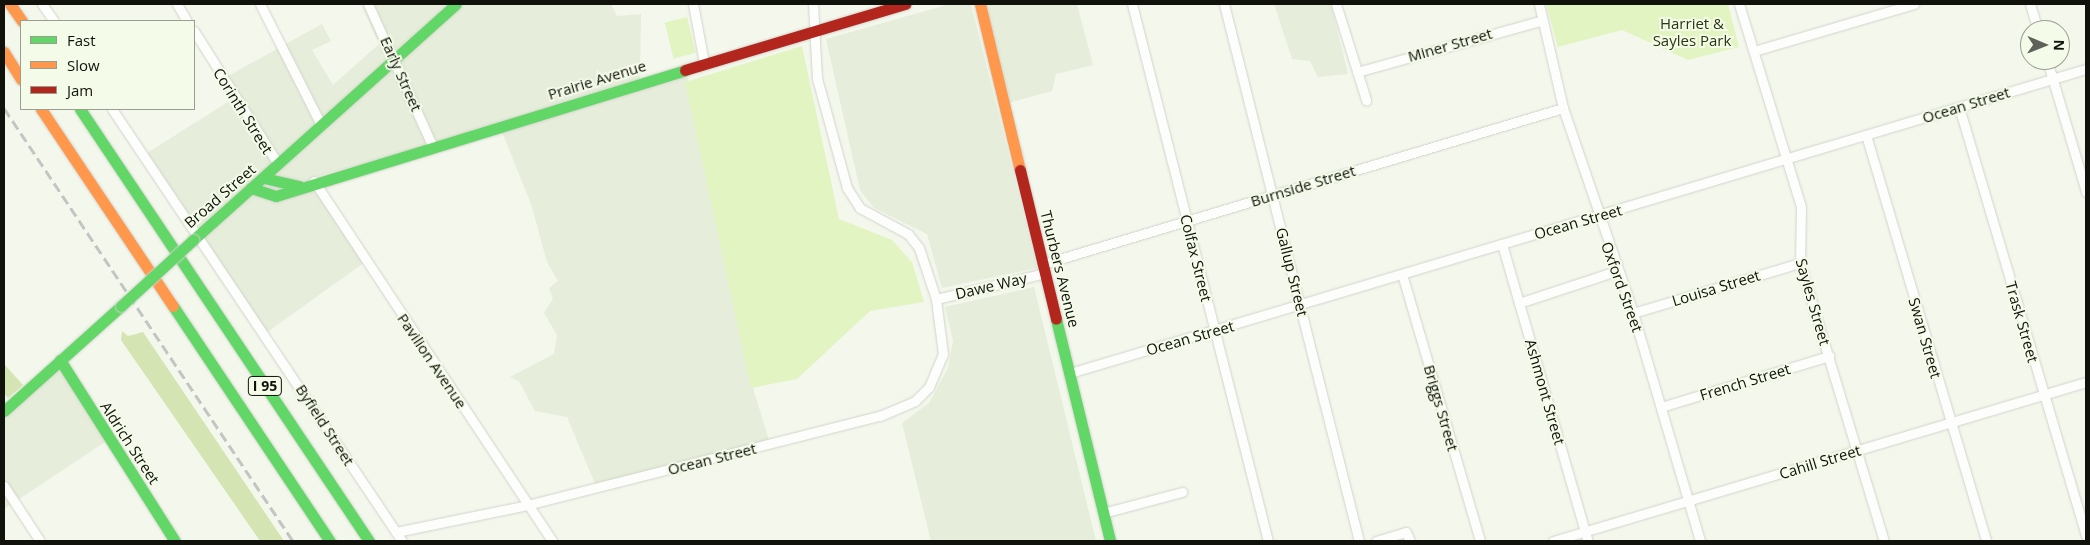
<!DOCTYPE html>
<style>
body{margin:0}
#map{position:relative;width:2090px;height:545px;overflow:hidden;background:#f3f7ec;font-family:"Open Sans",sans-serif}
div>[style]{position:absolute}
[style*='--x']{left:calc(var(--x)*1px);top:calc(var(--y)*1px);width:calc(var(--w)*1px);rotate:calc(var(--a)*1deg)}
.built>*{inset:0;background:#e6edda}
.green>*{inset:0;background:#e3f4c3;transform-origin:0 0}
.forest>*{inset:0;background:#d4e4b2}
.roads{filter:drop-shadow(0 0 1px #d1d4cb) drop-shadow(0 0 1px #d1d4cb)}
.street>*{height:9px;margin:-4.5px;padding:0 4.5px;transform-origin:4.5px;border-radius:4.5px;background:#fdfefc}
.fast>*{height:11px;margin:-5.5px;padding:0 5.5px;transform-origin:5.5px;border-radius:5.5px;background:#63d668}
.slow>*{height:11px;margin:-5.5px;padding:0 5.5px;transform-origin:5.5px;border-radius:5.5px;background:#ff974d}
.jam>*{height:11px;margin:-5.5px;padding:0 5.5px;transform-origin:5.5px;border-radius:5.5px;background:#b3261e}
.rail>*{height:3px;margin-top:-1.5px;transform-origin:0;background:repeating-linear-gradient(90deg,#c3c5c2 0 10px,transparent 0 15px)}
.bridges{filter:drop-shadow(0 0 1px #d0d1cc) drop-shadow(0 0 1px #d0d1cc)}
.fast-bridge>*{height:11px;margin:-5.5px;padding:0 5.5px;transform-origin:5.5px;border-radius:5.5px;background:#63d668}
span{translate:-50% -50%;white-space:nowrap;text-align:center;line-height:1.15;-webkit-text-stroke:4px #f4fbe8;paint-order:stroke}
.shield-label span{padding:1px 4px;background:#f4fbe8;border:1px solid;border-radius:4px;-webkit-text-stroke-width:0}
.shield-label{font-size:14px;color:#10120b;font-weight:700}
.park-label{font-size:15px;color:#2b3613}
.street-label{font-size:15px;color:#10120b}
.frame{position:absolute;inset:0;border:5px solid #10120b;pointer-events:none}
.legend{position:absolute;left:20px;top:20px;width:175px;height:90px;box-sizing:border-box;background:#f4fbe8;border:1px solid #999e90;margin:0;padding:6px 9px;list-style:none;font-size:15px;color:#10120b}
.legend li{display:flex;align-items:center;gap:10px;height:25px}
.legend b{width:25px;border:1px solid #999e90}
.north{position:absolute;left:2020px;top:20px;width:50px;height:50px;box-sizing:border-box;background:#f4fbe8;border:1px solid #999e90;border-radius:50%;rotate:91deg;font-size:14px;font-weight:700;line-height:20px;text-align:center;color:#10120b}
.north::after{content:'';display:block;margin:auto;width:18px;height:22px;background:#5f625a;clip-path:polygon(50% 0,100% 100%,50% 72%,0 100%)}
</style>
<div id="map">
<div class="built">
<i style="clip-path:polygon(366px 4px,611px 4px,617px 16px,641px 14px,640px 83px,685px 71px,692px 91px,751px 382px,770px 443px,596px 486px,567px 417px,535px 411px,519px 381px,510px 377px,554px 354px,557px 335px,544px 313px,553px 299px,549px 288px,558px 281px,547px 262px,531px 204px,500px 127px,314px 177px,365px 262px,266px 333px,141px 157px,231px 100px,221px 80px,322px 24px,331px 41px,312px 50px,333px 85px,379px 44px,362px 6px)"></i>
<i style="clip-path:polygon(950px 4px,971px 4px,1037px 268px,942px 288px,927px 234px,874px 208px,860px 190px,826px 39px)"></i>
<i style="clip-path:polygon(978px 4px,1077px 4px,1093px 65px,1056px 74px,1052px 91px,1004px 104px)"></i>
<i style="clip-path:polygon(1274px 4px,1331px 4px,1348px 74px,1318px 77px,1310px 61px,1292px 59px)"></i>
<i style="clip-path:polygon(1034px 287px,1096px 541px,931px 541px,902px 423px,929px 403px,948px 368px,953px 341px,945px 307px)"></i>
<i style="clip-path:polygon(54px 359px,108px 440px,4px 509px,4px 404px)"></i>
</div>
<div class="green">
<i style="clip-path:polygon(1546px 4px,1728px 4px,1739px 47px,1688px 60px,1622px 30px,1558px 47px)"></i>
<i style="left:687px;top:17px;width:37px;height:23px;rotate:76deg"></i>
<i style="clip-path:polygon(802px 46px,839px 219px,892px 240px,912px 262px,924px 302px,870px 311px,797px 379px,751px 388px,685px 82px)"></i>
</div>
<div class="forest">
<i style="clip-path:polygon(122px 331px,128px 336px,143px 332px,284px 541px,260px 541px,121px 340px)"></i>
<i style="clip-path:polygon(4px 364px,23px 385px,8px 398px,4px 394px)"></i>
</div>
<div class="roads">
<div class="street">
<i style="--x:42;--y:4;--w:21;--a:55"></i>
<i style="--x:177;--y:4;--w:20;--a:60"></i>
<i style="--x:260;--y:4;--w:136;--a:63.2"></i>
<i style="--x:368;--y:4;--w:155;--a:65.6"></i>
<i style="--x:693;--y:4;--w:60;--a:79.4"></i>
<i style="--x:1132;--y:4;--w:554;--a:75.79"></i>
<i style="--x:1224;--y:4;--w:554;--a:75.89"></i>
<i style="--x:1336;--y:4;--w:101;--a:72.6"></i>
<i style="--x:1539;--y:4;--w:107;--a:77"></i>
<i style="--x:1563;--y:108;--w:217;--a:71.1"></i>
<i style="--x:1633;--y:313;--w:238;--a:73.6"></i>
<i style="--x:1739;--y:4;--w:212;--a:73"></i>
<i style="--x:1801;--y:207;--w:56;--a:91"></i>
<i style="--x:1800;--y:263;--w:290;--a:73.2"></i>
<i style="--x:2030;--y:4;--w:27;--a:73"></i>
<i style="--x:194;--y:31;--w:157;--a:57.7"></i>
<i style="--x:1754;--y:51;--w:167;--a:-16.4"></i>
<i style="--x:2047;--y:60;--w:138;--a:73.5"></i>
<i style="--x:1357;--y:72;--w:193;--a:-15.6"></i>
<i style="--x:1959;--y:107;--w:447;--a:73.5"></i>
<i style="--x:112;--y:109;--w:520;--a:56.13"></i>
<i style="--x:1866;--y:135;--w:423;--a:73.5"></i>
<i style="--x:314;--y:181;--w:432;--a:56.5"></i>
<i style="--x:1502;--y:244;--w:309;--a:73.9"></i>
<i style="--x:1043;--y:264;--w:543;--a:-16.7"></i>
<i style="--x:1402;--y:274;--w:278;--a:73.7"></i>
<i style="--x:936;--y:299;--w:112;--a:-13.4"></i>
<i style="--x:1519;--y:303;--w:102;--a:-18.3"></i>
<i style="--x:1633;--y:313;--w:174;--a:-16.7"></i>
<i style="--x:1070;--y:373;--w:1061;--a:-16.66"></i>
<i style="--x:1661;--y:407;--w:176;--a:-16.9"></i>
<i style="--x:4;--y:486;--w:66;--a:56.8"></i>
<i style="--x:1103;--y:513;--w:82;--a:-14.9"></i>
<i style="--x:396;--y:532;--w:134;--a:-11.6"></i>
<i style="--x:527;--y:505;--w:364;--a:-14.2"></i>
<i style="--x:880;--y:416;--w:38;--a:-23"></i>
<i style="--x:915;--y:401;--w:20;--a:-45"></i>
<i style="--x:929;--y:387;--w:36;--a:-67"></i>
<i style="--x:943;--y:354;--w:55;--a:-97.3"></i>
<i style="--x:936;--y:299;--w:54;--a:-108.4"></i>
<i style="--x:919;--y:248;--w:18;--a:-128"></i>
<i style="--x:908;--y:234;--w:55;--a:-151.6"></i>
<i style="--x:860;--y:208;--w:24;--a:-123"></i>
<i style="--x:847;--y:188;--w:114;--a:-105.3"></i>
<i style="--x:817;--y:78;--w:74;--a:-93.1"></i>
<i style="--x:1376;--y:541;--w:31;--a:-17"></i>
<i style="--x:1406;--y:532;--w:10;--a:66"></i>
<i style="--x:1553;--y:541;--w:556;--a:-16.61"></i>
</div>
<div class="fast">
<i style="--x:80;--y:109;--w:520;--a:56.22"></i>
<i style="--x:264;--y:178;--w:36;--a:13"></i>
<i style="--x:251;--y:188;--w:26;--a:18"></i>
<i style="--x:276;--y:196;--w:428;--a:-17.1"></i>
<i style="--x:193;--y:240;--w:353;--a:-41.9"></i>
<i style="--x:173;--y:306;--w:283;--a:56.3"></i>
<i style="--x:1056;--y:319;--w:228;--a:76.3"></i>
<i style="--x:60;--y:360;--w:214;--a:57.6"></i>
<i style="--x:4;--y:411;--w:157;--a:-41.9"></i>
</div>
<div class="slow">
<i style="--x:10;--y:4;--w:21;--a:55"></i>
<i style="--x:980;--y:4;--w:171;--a:76.5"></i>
<i style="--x:4;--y:52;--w:32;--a:58"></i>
<i style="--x:41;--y:109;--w:237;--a:56.2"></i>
</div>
<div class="jam">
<i style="--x:685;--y:70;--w:230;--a:-16.7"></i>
<i style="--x:1020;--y:170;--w:153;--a:76.4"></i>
</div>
</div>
<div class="rail">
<i style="--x:4;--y:108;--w:521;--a:56.28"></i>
</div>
<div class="bridges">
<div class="fast-bridge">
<i style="--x:121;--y:306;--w:98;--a:-42.5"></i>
</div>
</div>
<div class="shield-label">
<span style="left:265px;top:386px">I 95</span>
</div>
<div class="park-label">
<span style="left:1692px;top:32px">Harriet &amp;<br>Sayles Park</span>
</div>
<div class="street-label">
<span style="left:1450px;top:45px;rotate:-16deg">Miner Street</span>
<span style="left:401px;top:74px;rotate:66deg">Early Street</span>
<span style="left:597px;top:80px;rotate:-17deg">Prairie Avenue</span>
<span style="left:1966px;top:105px;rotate:-17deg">Ocean Street</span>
<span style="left:243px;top:111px;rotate:58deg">Corinth Street</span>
<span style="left:1303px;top:186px;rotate:-17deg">Burnside Street</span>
<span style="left:220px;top:196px;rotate:-41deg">Broad Street</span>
<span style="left:1578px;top:222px;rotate:-16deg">Ocean Street</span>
<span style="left:1196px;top:258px;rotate:76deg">Colfax Street</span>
<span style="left:1060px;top:269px;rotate:76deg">Thurbers Avenue</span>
<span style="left:1292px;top:272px;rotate:76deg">Gallup Street</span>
<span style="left:991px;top:286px;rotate:-13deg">Dawe Way</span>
<span style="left:1622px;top:287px;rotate:70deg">Oxford Street</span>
<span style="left:1716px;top:288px;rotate:-17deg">Louisa Street</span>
<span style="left:1813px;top:302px;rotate:74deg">Sayles Street</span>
<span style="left:2022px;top:322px;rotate:74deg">Trask Street</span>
<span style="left:1190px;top:338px;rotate:-16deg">Ocean Street</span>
<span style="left:1925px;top:338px;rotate:74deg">Swan Street</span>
<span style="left:432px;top:361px;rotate:56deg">Pavilion Avenue</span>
<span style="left:1745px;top:382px;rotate:-17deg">French Street</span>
<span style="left:1545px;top:392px;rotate:74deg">Ashmont Street</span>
<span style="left:1441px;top:408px;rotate:74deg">Briggs Street</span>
<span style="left:325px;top:425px;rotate:57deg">Byfield Street</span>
<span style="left:130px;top:443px;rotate:57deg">Aldrich Street</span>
<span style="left:712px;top:459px;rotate:-14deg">Ocean Street</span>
<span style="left:1820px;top:462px;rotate:-17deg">Cahill Street</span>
</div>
<div class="frame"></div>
<ul class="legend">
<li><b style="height:6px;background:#63d668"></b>Fast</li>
<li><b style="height:6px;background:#ff974d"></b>Slow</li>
<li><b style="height:6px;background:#b3261e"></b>Jam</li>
</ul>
<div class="north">N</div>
</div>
